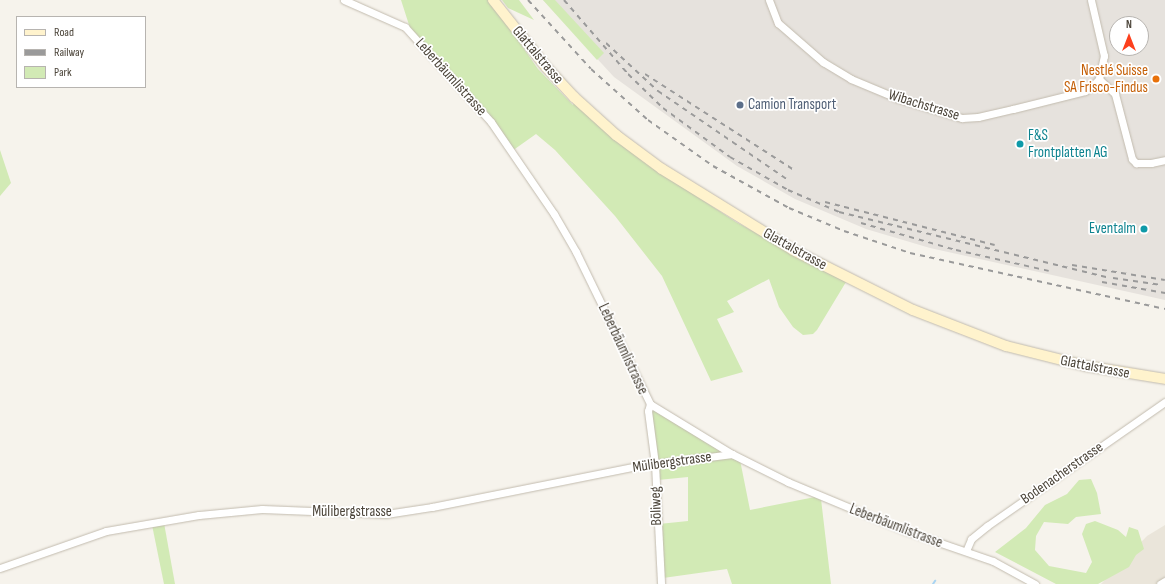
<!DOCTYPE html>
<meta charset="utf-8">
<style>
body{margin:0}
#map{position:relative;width:1165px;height:584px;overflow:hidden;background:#f6f3ec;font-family:"Sofia Sans Condensed",sans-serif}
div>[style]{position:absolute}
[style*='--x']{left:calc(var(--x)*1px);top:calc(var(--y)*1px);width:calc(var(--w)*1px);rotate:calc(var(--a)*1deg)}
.residential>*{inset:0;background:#eae5da}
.industrial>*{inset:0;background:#e6e2dd}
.green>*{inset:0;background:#d2eab5}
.stream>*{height:2px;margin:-1px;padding:0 1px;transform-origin:1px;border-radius:1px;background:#a9d4f2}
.roads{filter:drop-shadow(0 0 1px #c2bbae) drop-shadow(0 0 1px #c2bbae)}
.street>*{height:7px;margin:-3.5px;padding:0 3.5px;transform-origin:3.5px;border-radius:3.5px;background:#fff}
.secondary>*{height:10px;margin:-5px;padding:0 5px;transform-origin:5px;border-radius:5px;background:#fff3cd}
.rail>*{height:2px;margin-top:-1px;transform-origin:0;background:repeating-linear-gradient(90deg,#9a9a9a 0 5px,transparent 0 10px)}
.dots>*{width:11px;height:11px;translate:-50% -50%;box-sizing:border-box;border:2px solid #fff;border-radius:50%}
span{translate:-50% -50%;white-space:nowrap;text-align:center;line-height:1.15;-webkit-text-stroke:3.5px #fff;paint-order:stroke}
.street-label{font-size:15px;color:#4b4439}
.food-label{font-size:15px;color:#c56008}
.right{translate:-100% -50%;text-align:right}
.service-label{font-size:15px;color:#4e5e75}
.left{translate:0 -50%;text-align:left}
.culture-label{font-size:15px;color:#0d838f}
.legend{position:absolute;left:16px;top:16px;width:130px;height:72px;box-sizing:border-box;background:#fff;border:1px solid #b7b4b0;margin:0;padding:5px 7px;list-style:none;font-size:12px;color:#4b4439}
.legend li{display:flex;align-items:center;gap:8px;height:20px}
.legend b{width:20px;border:1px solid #b7b4b0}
.north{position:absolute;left:1109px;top:16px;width:40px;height:40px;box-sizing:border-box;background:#fff;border:1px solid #b7b4b0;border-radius:50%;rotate:0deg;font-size:11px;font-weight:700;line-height:16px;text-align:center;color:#4b4439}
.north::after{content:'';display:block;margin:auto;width:14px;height:18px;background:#fc3f1d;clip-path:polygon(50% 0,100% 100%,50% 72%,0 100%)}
</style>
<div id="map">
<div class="residential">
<i style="clip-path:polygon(1165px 525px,1165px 584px,1101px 584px,1147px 536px)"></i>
</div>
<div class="industrial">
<i style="clip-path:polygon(evenodd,543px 0,1165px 0,1165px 300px,930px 248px,866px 229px,795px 199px,737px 166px,614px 77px,543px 0,1117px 24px,1141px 24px,1141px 48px,1117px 48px,1117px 24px)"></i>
</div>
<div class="green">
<i style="clip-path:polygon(401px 0,490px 0,538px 69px,573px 105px,574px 103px,666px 176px,736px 222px,846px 282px,817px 330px,813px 334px,803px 335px,793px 327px,779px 307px,769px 279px,727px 301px,734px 312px,717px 319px,743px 372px,711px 381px,662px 276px,615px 216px,555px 150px,536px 134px,512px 151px,410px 28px)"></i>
<i style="clip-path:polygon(502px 0,519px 0,534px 20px,508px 8px)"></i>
<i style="clip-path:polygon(543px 0,555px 0,604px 53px,597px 60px)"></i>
<i style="clip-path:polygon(0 150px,11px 183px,0 196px)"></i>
<i style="clip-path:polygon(651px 406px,740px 460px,750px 510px,815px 497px,821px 499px,831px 584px,732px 584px,727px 569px,663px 578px,659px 524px,688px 521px,688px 477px,658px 480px)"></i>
<i style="clip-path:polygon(1091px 479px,1097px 493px,1101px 514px,1076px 517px,1068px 524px,1044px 522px,1036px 536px,1035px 550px,1049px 566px,1086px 573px,1092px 562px,1082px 534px,1086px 524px,1095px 521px,1118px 530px,1126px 537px,1129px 527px,1138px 530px,1144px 549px,1136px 555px,1129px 567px,1098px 584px,1056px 584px,995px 552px,1026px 528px,1045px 505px,1067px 494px,1079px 480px)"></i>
<i style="clip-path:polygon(164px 523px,175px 584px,164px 584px,152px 525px)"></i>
</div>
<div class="stream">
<i style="--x:933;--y:584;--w:4;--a:-56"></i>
</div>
<div class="roads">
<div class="street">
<i style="--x:344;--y:0;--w:67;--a:23.9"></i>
<i style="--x:405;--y:27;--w:128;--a:47.8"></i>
<i style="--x:491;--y:122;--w:112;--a:55.6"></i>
<i style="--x:554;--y:214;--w:44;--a:59.9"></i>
<i style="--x:576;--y:252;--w:169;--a:64"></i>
<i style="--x:650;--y:404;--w:96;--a:31.4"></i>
<i style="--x:732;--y:454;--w:63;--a:26.6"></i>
<i style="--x:788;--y:482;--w:128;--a:22.6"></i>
<i style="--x:906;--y:531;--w:92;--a:19"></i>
<i style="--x:993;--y:561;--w:48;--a:28.7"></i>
<i style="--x:769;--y:0;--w:25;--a:69"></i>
<i style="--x:778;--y:23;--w:60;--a:40.9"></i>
<i style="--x:823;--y:62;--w:33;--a:31"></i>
<i style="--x:851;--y:79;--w:52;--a:22.6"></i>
<i style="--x:899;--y:99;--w:66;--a:16.8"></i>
<i style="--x:962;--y:118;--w:16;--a:-4"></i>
<i style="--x:978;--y:117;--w:36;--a:-13"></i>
<i style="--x:1013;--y:109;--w:74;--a:-14"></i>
<i style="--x:1085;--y:91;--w:9;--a:-36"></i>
<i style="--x:1092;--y:86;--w:10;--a:-45"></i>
<i style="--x:1099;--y:79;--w:24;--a:-78"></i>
<i style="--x:1104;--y:56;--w:57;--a:-103.1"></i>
<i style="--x:1099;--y:79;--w:22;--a:43"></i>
<i style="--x:1115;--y:94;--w:67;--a:75.3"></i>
<i style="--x:1132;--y:159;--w:6;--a:45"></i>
<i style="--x:1136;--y:163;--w:15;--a:0"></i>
<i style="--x:1151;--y:163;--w:14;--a:-12"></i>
<i style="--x:650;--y:404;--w:7;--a:106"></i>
<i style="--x:648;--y:411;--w:53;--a:82.5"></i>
<i style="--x:655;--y:464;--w:120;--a:87.1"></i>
<i style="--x:966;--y:551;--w:13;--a:-67"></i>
<i style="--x:971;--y:539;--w:21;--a:-39"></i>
<i style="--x:987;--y:526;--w:217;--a:-34.9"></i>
<i style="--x:0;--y:568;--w:112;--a:-19.2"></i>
<i style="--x:106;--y:531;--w:94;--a:-9.8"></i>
<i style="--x:199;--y:515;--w:63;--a:-5.4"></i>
<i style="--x:262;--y:509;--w:124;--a:2.3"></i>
<i style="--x:386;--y:514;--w:47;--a:-8.7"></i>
<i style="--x:432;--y:507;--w:210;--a:-11.3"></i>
<i style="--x:638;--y:466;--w:95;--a:-7.3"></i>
<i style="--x:1160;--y:584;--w:6;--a:-31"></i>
</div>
<div class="secondary">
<i style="--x:493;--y:0;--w:85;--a:51.7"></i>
<i style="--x:546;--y:67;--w:41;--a:47"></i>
<i style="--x:574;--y:97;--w:57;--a:42.1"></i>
<i style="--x:616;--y:135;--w:57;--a:36.5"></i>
<i style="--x:662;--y:169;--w:154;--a:31.7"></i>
<i style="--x:793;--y:250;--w:134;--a:26.6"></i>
<i style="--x:913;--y:310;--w:100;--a:21.2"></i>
<i style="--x:1006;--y:346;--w:82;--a:14"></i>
<i style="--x:1086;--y:366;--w:80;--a:9.3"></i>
</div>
</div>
<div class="rail">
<i style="--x:528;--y:0;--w:93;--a:47.6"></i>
<i style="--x:591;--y:69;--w:76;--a:41.8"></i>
<i style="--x:648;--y:120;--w:80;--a:35.3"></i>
<i style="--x:713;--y:166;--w:87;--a:28.9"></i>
<i style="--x:789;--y:208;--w:60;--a:22.7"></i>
<i style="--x:844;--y:231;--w:70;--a:18.4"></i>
<i style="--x:910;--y:253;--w:261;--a:12.4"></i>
<i style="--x:564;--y:0;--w:98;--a:49.1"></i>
<i style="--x:628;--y:74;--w:49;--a:44.2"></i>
<i style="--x:663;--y:108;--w:83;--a:36.2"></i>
<i style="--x:730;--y:157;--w:67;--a:29.6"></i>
<i style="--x:788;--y:190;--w:56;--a:23.3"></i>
<i style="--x:839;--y:212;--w:279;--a:13.7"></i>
<i style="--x:606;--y:43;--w:71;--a:42.7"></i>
<i style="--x:658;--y:91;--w:158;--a:34.4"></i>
<i style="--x:645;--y:74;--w:177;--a:32.8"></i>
<i style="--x:825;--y:202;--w:175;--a:14.2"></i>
<i style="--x:861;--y:223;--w:99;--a:15.9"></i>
<i style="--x:956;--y:250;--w:95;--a:12.7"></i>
<i style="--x:1072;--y:265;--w:94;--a:9.2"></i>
<i style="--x:1113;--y:278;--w:49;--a:8.3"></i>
<i style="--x:1102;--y:282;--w:64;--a:9.9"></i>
</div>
<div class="dots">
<i style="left:1156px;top:79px;background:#e8710a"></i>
<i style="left:740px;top:105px;background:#5c6f8a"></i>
<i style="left:1020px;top:144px;background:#0f9aa8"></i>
<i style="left:1144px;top:229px;background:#0f9aa8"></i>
</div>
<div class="street-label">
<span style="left:538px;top:55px;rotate:50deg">Glattalstrasse</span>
<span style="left:451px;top:77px;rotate:48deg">Leberbäumlistrasse</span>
<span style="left:924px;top:105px;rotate:17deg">Wibachstrasse</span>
<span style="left:795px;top:249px;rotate:29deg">Glattalstrasse</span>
<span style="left:623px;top:349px;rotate:65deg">Leberbäumlistrasse</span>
<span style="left:1095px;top:367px;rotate:11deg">Glattalstrasse</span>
<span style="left:672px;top:462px;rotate:-8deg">Mülibergstrasse</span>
<span style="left:1062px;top:473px;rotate:-35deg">Bodenacherstrasse</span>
<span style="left:656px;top:506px;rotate:-92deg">Böliweg</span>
<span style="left:352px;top:512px">Mülibergstrasse</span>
<span style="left:896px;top:526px;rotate:21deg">Leberbäumlistrasse</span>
</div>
<div class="food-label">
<span class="right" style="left:1148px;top:79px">Nestlé Suisse<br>SA Frisco-Findus</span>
</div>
<div class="service-label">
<span class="left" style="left:748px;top:105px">Camion Transport</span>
</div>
<div class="culture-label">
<span class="left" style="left:1028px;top:144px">F&amp;S<br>Frontplatten AG</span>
<span class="right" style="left:1136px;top:229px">Eventalm</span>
</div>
<ul class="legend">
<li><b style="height:5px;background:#fff3cd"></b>Road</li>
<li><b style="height:5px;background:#9a9a9a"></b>Railway</li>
<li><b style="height:11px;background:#d2eab5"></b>Park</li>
</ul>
<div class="north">N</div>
</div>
